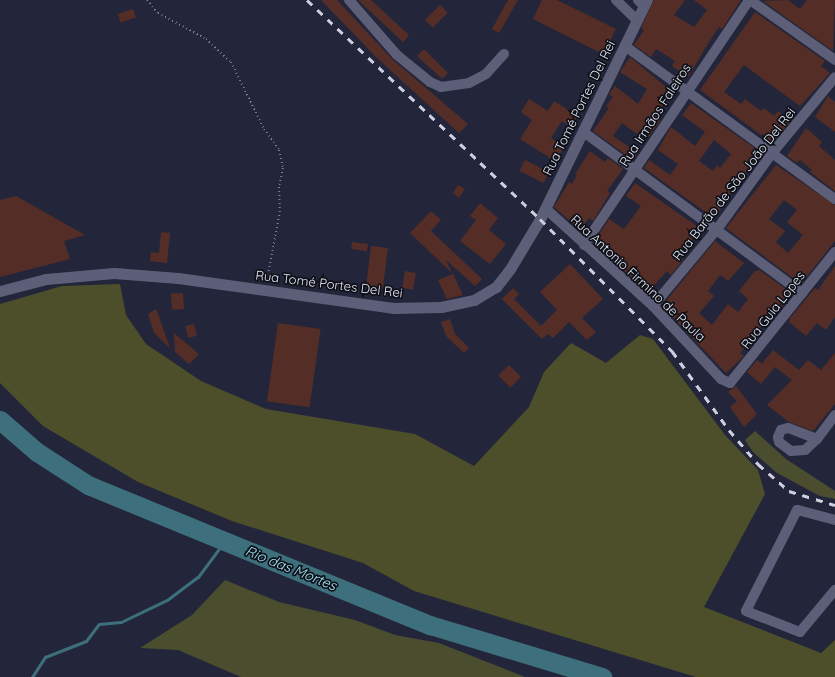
<!DOCTYPE html>
<meta charset="utf-8">
<style>
body{margin:0}
#map{position:relative;width:835px;height:677px;overflow:hidden;background:#23263a;font-family:Quicksand,sans-serif}
div>[style]{position:absolute}
[style*='--x']{left:calc(var(--x)*1px);top:calc(var(--y)*1px);width:calc(var(--w)*1px);rotate:calc(var(--a)*1deg)}
.green>*{inset:0;background:#4a4e2f}
.forest>*{inset:0;background:#4c4f29}
.stream>*{height:3px;margin:-1.5px;padding:0 1.5px;transform-origin:1.5px;border-radius:1.5px;background:#3d6f7c}
.river>*{height:19px;margin:-9.5px;padding:0 9.5px;transform-origin:9.5px;border-radius:9.5px;background:#3d6f7c}
.building>*{inset:0;background:#542e26;transform-origin:0 0}
.path>*{height:2px;margin-top:-1px;transform-origin:0;background:repeating-linear-gradient(90deg,#7e8091 0 1px,transparent 0 4px)}
.minor>*{height:10px;margin:-5px;padding:0 5px;transform-origin:5px;border-radius:5px;background:#5c5f77}
.secondary>*{height:11px;margin:-5.5px;padding:0 5.5px;transform-origin:5.5px;border-radius:5.5px;background:#5c5f77}
.rail>*{height:3px;margin-top:-1.5px;transform-origin:0;background:repeating-linear-gradient(90deg,#ced0df 0 7px,transparent 0 14px)}
span{translate:-50% -50%;white-space:nowrap;text-align:center;line-height:1.15;-webkit-text-stroke:3.5px #0e1018;paint-order:stroke}
.street-label{font-size:13px;color:#e5e7f5}
.water-label{font-size:14px;color:#a6e7fa;font-style:italic}
</style>
<div id="map">
<div class="green">
<i style="clip-path:polygon(755px 431px,786px 459px,835px 491px,835px 499px,820px 496px,777px 473px,753px 452px,745px 440px)"></i>
<i style="clip-path:polygon(225px 580px,279px 602px,355px 620px,395px 635px,439px 643px,525px 677px,241px 677px,178px 650px,140px 648px,192px 615px)"></i>
</div>
<div class="forest">
<i style="clip-path:polygon(120px 284px,126px 315px,146px 344px,201px 381px,266px 409px,415px 434px,474px 466px,529px 407px,544px 372px,571px 343px,606px 363px,640px 335px,653px 339px,725px 435px,758px 470px,765px 494px,704px 607px,821px 653px,835px 640px,835px 677px,696px 677px,414px 591px,363px 563px,232px 521px,138px 482px,43px 426px,0 383px,0 304px,62px 286px)"></i>
</div>
<div class="stream">
<i style="--x:32;--y:677;--w:24;--a:-57"></i>
<i style="--x:45;--y:657;--w:44;--a:-21.3"></i>
<i style="--x:86;--y:641;--w:21;--a:-53"></i>
<i style="--x:99;--y:624;--w:22;--a:-5"></i>
<i style="--x:121;--y:622;--w:51;--a:-25.6"></i>
<i style="--x:167;--y:600;--w:39;--a:-37"></i>
<i style="--x:198;--y:577;--w:44;--a:-53.4"></i>
</div>
<div class="river">
<i style="--x:0;--y:420;--w:49;--a:40.9"></i>
<i style="--x:37;--y:452;--w:61;--a:32.9"></i>
<i style="--x:88;--y:485;--w:370;--a:22.3"></i>
<i style="--x:430;--y:625;--w:180;--a:16.8"></i>
</div>
<div class="building">
<i style="clip-path:polygon(321px 0,337px 0,393px 60px,468px 124px,459px 133px,376px 57px)"></i>
<i style="clip-path:polygon(358px 0,371px 0,409px 35px,403px 42px)"></i>
<i style="clip-path:polygon(508px 0,518px 0,499px 33px,492px 29px)"></i>
<i style="clip-path:polygon(542px 0,557px 0,616px 29px,603px 54px,533px 19px)"></i>
<i style="clip-path:polygon(654px 0,685px 0,674px 15px,694px 27px,707px 10px,694px 0,741px 0,722px 29px,719px 27px,712px 37px,688px 77px,672px 66px,675px 61px,656px 49px,651px 57px,634px 45px,644px 30px,641px 28px)"></i>
<i style="clip-path:polygon(788px 0,800px 9px,807px 0,835px 0,833px 51px,763px 1px)"></i>
<i style="left:440px;top:5px;width:11px;height:21px;rotate:45deg"></i>
<i style="left:133px;top:9px;width:9px;height:16px;rotate:72deg"></i>
<i style="clip-path:polygon(755px 12px,825px 61px,821px 66px,830px 73px,800px 106px,744px 65px,724px 92px,741px 104px,745px 99px,761px 111px,764px 108px,774px 116px,778px 111px,791px 121px,772px 143px,700px 90px)"></i>
<i style="clip-path:polygon(424px 49px,448px 73px,442px 79px,417px 56px)"></i>
<i style="clip-path:polygon(630px 57px,672px 92px,656px 115px,661px 119px,649px 137px,640px 130px,637px 134px,622px 123px,613px 136px,638px 153px,633px 160px,593px 131px,609px 108px,606px 106px,613px 97px,609px 94px,615px 86px,638px 104px,647px 89px,620px 72px)"></i>
<i style="clip-path:polygon(828px 96px,835px 102px,835px 132px,815px 117px)"></i>
<i style="clip-path:polygon(529px 99px,548px 111px,554px 101px,578px 116px,571px 127px,562px 121px,551px 138px,564px 147px,555px 161px,520px 139px,532px 120px,521px 112px)"></i>
<i style="clip-path:polygon(evenodd,691px 103px,760px 152px,714px 218px,644px 168px,649px 160px,670px 175px,678px 164px,658px 150px,671px 127px,695px 146px,705px 132px,682px 115px,691px 103px,714px 140px,731px 154px,720px 168px,717px 165px,713px 171px,699px 161px,714px 140px)"></i>
<i style="clip-path:polygon(806px 128px,822px 142px,819px 146px,835px 160px,835px 191px,810px 172px,812px 170px,800px 160px,797px 163px,787px 156px)"></i>
<i style="clip-path:polygon(590px 151px,605px 162px,608px 158px,623px 169px,607px 191px,610px 193px,593px 221px,589px 218px,580px 230px,554px 207px,569px 182px,572px 184px,577px 175px,575px 174px)"></i>
<i style="left:525px;top:160px;width:27px;height:12px;rotate:27deg"></i>
<i style="clip-path:polygon(evenodd,776px 165px,835px 205px,835px 241px,801px 284px,726px 228px,776px 165px,784px 200px,797px 210px,787px 222px,803px 235px,788px 253px,776px 242px,785px 231px,769px 219px,784px 200px)"></i>
<i style="clip-path:polygon(635px 183px,701px 229px,679px 256px,683px 260px,671px 275px,667px 271px,648px 292px,593px 243px,609px 219px,624px 229px,641px 206px,626px 196px)"></i>
<i style="clip-path:polygon(458px 185px,465px 189px,459px 198px,453px 193px)"></i>
<i style="clip-path:polygon(16px 196px,85px 235px,64px 241px,70px 259px,0 277px,0 200px)"></i>
<i style="clip-path:polygon(480px 203px,498px 218px,489px 230px,506px 244px,490px 264px,460px 241px,476px 220px,470px 216px)"></i>
<i style="clip-path:polygon(431px 211px,441px 220px,431px 231px,482px 279px,475px 286px,446px 260px,452px 273px,410px 233px)"></i>
<i style="clip-path:polygon(161px 232px,170px 233px,167px 263px,150px 261px,151px 252px,159px 253px)"></i>
<i style="clip-path:polygon(715px 241px,744px 263px,728px 281px,720px 275px,708px 291px,714px 296px,699px 313px,712px 325px,728px 304px,738px 312px,748px 299px,739px 291px,755px 271px,759px 270px,793px 294px,762px 325px,740px 353px,744px 356px,726px 373px,662px 306px)"></i>
<i style="left:352px;top:242px;width:16px;height:7px;rotate:7deg"></i>
<i style="left:371px;top:246px;width:17px;height:41px;rotate:7deg"></i>
<i style="clip-path:polygon(570px 264px,603px 299px,582px 318px,596px 332px,587px 340px,569px 322px,553px 338px,548px 334px,542px 339px,502px 299px,513px 288px,519px 294px,514px 299px,541px 326px,557px 310px,540px 292px)"></i>
<i style="clip-path:polygon(835px 266px,835px 317px,826px 330px,817px 323px,806px 336px,789px 322px,790px 318px,815px 288px,818px 290px)"></i>
<i style="left:405px;top:271px;width:11px;height:17px;rotate:10deg"></i>
<i style="clip-path:polygon(453px 274px,463px 295px,447px 299px,438px 280px)"></i>
<i style="left:183px;top:293px;width:16px;height:12px;rotate:86deg"></i>
<i style="clip-path:polygon(156px 309px,158px 314px,170px 348px,154px 333px,148px 314px)"></i>
<i style="clip-path:polygon(450px 319px,455px 334px,469px 348px,464px 353px,446px 336px,441px 322px)"></i>
<i style="left:278px;top:323px;width:43px;height:79px;rotate:8deg"></i>
<i style="left:194px;top:324px;width:12px;height:9px;rotate:76deg"></i>
<i style="clip-path:polygon(174px 333px,199px 354px,189px 364px,175px 352px)"></i>
<i style="clip-path:polygon(773px 350px,799px 370px,808px 360px,821px 370px,835px 353px,835px 404px,813px 431px,789px 422px,767px 405px,792px 380px,775px 367px,761px 384px,747px 372px,757px 360px,762px 364px)"></i>
<i style="left:509px;top:365px;width:17px;height:15px;rotate:45deg"></i>
<i style="clip-path:polygon(736px 386px,757px 414px,744px 427px,730px 407px,737px 401px,728px 392px)"></i>
</div>
<div class="path">
<i style="--x:147;--y:0;--w:17;--a:50"></i>
<i style="--x:158;--y:13;--w:55;--a:28.4"></i>
<i style="--x:206;--y:39;--w:34;--a:43"></i>
<i style="--x:231;--y:62;--w:75;--a:63.8"></i>
<i style="--x:264;--y:129;--w:26;--a:54"></i>
<i style="--x:279;--y:150;--w:18;--a:77"></i>
<i style="--x:283;--y:168;--w:19;--a:102"></i>
<i style="--x:279;--y:187;--w:24;--a:88"></i>
<i style="--x:280;--y:211;--w:70;--a:100.7"></i>
</div>
<div class="minor">
<i style="--x:349;--y:0;--w:73;--a:48.9"></i>
<i style="--x:397;--y:55;--w:43;--a:39.3"></i>
<i style="--x:430;--y:82;--w:12;--a:24"></i>
<i style="--x:441;--y:87;--w:28;--a:-8"></i>
<i style="--x:469;--y:83;--w:19;--a:-28"></i>
<i style="--x:486;--y:74;--w:27;--a:-48"></i>
<i style="--x:616;--y:0;--w:29;--a:44"></i>
<i style="--x:638;--y:0;--w:8;--a:45"></i>
<i style="--x:750;--y:0;--w:104;--a:35.2"></i>
<i style="--x:625;--y:46;--w:260;--a:36.1"></i>
<i style="--x:585;--y:133;--w:270;--a:36.4"></i>
<i style="--x:546;--y:209;--w:144;--a:42.2"></i>
<i style="--x:653;--y:306;--w:100;--a:47"></i>
<i style="--x:721;--y:379;--w:10;--a:24"></i>
<i style="--x:730;--y:383;--w:168;--a:-51.3"></i>
<i style="--x:584;--y:245;--w:295;--a:-56"></i>
<i style="--x:653;--y:306;--w:102;--a:-50.2"></i>
<i style="--x:718;--y:228;--w:94;--a:-54.1"></i>
<i style="--x:773;--y:152;--w:97;--a:-50.4"></i>
<i style="--x:817;--y:439;--w:31;--a:-159"></i>
<i style="--x:788;--y:428;--w:7;--a:164"></i>
<i style="--x:781;--y:430;--w:8;--a:113"></i>
<i style="--x:778;--y:437;--w:5;--a:79"></i>
<i style="--x:779;--y:442;--w:15;--a:37"></i>
<i style="--x:791;--y:451;--w:14;--a:-4"></i>
<i style="--x:805;--y:450;--w:16;--a:-43"></i>
<i style="--x:817;--y:439;--w:30;--a:-53"></i>
<i style="--x:835;--y:520;--w:39;--a:-165"></i>
<i style="--x:797;--y:510;--w:113;--a:116.8"></i>
<i style="--x:746;--y:611;--w:58;--a:21.3"></i>
<i style="--x:800;--y:632;--w:55;--a:-50.2"></i>
</div>
<div class="secondary">
<i style="--x:0;--y:291;--w:48;--a:-14.6"></i>
<i style="--x:46;--y:279;--w:68;--a:-5"></i>
<i style="--x:114;--y:273;--w:64;--a:4.5"></i>
<i style="--x:178;--y:278;--w:217;--a:7.9"></i>
<i style="--x:393;--y:308;--w:48;--a:-1.2"></i>
<i style="--x:441;--y:307;--w:34;--a:-12"></i>
<i style="--x:474;--y:300;--w:26;--a:-31"></i>
<i style="--x:496;--y:287;--w:23;--a:-52"></i>
<i style="--x:510;--y:269;--w:58;--a:-59"></i>
<i style="--x:540;--y:219;--w:244;--a:-64"></i>
</div>
<div class="rail">
<i style="--x:307;--y:0;--w:320;--a:43.2"></i>
<i style="--x:540;--y:219;--w:187;--a:45"></i>
<i style="--x:672;--y:351;--w:97;--a:54.2"></i>
<i style="--x:729;--y:430;--w:45;--a:49.5"></i>
<i style="--x:758;--y:464;--w:41;--a:41.1"></i>
<i style="--x:789;--y:491;--w:48;--a:16.9"></i>
</div>
<div class="street-label">
<span style="left:579px;top:108px;rotate:-64deg">Rua Tomé Portes Del Rei</span>
<span style="left:655px;top:115px;rotate:-57deg">Rua Irmãos Faleiros</span>
<span style="left:734px;top:184px;rotate:-52deg">Rua Barão de São João Del Rei</span>
<span style="left:638px;top:278px;rotate:43deg">Rua Antonio Firmino de Paula</span>
<span style="left:329px;top:284px;rotate:7deg">Rua Tomé Portes Del Rei</span>
<span style="left:773px;top:310px;rotate:-52deg">Rua Guia Lopes</span>
</div>
<div class="water-label">
<span style="left:291px;top:568px;rotate:22deg">Rio das Mortes</span>
</div>
</div>
